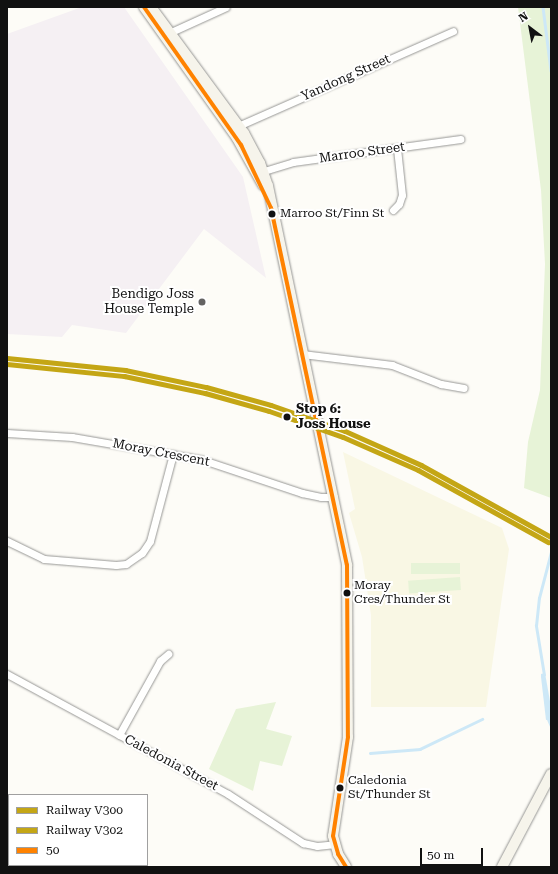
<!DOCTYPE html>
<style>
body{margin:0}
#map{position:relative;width:558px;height:874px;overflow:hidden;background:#fdfcf7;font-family:"Roboto Serif",serif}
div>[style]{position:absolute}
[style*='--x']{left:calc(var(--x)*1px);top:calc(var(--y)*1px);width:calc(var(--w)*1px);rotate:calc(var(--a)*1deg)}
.industrial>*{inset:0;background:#f5f0f3}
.farmland>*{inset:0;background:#f9f7e4}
.green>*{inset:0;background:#e7f3d7;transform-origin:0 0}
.water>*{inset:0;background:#cde8f7}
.stream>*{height:2.5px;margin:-1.25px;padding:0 1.25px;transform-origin:1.25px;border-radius:1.25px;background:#cde8f7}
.roads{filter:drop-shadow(0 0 1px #979795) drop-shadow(0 0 1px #979795)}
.street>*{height:7px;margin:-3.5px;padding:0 3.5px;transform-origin:3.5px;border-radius:3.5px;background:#fffffe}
.secondary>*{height:10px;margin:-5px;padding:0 5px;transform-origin:5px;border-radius:5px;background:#f6f4eb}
.bus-1>*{height:4px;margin:-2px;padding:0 2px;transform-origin:2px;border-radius:2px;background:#ff8200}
.rail-1>*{height:5px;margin:-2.5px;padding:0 2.5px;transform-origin:2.5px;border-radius:2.5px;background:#c4a615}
.rail-2>*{height:5px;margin:-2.5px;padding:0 2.5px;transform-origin:2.5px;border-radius:2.5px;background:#c4a615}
.dots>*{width:11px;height:11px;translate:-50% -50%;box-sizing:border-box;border:2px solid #fff;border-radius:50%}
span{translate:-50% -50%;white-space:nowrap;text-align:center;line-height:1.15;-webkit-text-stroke:4px #fff;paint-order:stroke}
.bus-label{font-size:12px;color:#111}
.left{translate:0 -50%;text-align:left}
.street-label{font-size:13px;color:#111}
.poi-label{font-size:13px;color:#111}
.right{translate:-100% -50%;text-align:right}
.stop-label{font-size:13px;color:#111;font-weight:700}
.frame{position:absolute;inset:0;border:8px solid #111;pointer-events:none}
.legend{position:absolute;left:8px;top:794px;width:140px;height:72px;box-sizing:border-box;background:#fff;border:1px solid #a0a0a0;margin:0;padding:5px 7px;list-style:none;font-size:12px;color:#111}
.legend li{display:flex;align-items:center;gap:8px;height:20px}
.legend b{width:20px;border:1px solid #a0a0a0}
.north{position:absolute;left:510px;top:8px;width:40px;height:40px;-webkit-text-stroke:3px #fff;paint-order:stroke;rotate:328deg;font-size:11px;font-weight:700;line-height:16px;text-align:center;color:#111}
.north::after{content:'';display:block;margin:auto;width:14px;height:18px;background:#111;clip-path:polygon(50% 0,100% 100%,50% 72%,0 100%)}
.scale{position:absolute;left:420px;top:848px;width:63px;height:18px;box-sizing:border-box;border:2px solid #111;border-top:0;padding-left:5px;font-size:12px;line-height:14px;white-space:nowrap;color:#111;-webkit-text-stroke:3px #fff;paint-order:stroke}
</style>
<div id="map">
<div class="industrial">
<i style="clip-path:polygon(82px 7px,124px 7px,243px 177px,266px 278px,204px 229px,126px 333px,72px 325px,62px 337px,7px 334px,7px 34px)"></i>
</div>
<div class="farmland">
<i style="clip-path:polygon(343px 452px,502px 528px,509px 549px,486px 707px,371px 707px,371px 615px,362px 557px,349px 513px,355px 509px)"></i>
</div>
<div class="green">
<i style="clip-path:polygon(518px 7px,551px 7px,551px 498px,524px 488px,528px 442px,540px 390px,545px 264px,541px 190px)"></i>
<i style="left:460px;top:563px;width:11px;height:49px;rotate:90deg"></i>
<i style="left:460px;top:577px;width:13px;height:52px;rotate:86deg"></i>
<i style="clip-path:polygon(276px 702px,266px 729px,292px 736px,282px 766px,260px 761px,253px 791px,209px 769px,236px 709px)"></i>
</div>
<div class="water">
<i style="clip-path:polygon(545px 673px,551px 707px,551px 719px,546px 720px,541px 677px,541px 674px)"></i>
</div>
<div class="stream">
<i style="--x:543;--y:7;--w:64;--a:82.8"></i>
<i style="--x:544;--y:675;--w:50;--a:-99.3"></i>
<i style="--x:536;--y:626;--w:28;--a:-84"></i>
<i style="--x:539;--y:598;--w:48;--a:-75.4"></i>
<i style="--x:548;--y:718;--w:8;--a:67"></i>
<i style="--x:370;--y:753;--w:50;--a:-4.6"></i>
<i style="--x:420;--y:749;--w:69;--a:-25.8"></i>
</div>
<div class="roads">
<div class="street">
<i style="--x:171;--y:32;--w:60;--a:-24.4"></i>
<i style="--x:238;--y:126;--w:235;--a:-23.8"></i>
<i style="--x:264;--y:171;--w:30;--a:-17"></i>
<i style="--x:293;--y:162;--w:169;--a:-7.8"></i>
<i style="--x:393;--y:210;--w:8;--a:-45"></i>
<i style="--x:399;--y:204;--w:9;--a:-72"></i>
<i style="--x:402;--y:195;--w:47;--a:-96.1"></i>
<i style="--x:302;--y:354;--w:91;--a:7"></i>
<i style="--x:392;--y:365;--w:53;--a:21.2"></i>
<i style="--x:441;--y:384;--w:23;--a:10"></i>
<i style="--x:7;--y:433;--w:65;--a:3.5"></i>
<i style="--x:72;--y:437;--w:130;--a:9.8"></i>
<i style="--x:200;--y:459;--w:108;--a:18.4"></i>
<i style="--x:302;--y:493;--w:19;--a:12"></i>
<i style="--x:321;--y:497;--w:13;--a:0"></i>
<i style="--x:7;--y:541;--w:41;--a:25.9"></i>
<i style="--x:44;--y:559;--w:72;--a:4.8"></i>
<i style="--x:116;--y:565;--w:10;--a:-6"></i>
<i style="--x:126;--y:564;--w:19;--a:-35"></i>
<i style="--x:142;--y:553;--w:14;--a:-56"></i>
<i style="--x:150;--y:541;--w:90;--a:-75.2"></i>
<i style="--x:7;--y:674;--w:251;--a:28.5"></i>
<i style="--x:228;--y:794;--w:90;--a:33.2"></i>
<i style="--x:303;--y:843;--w:14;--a:12"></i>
<i style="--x:317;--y:846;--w:18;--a:-6"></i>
<i style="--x:119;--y:735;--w:85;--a:-61"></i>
<i style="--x:160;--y:661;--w:11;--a:-41"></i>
<i style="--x:7;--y:812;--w:2;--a:27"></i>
<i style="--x:95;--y:865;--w:4;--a:34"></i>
</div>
<div class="secondary">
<i style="--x:144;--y:7;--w:161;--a:54.6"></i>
<i style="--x:237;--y:138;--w:54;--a:61"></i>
<i style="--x:151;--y:7;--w:157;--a:53.6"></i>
<i style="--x:244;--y:133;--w:34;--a:62"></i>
<i style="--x:260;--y:163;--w:24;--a:71"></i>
<i style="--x:268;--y:186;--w:387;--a:78.2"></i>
<i style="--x:347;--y:565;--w:172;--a:89.7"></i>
<i style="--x:348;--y:737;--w:100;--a:98.6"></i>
<i style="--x:333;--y:836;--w:19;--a:74"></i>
<i style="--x:338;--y:854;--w:15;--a:58"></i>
<i style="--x:502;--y:867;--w:105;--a:-62.2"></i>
</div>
</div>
<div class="bus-1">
<i style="--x:144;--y:7;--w:169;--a:54.9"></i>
<i style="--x:241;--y:145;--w:70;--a:64.5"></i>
<i style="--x:271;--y:208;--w:365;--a:78"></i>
<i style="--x:347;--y:565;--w:172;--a:89.7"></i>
<i style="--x:348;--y:737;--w:100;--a:98.6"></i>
<i style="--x:333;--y:836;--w:19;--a:74"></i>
<i style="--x:338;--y:854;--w:15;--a:58"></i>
</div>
<div class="rail-1">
<i style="--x:7;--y:358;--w:119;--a:5.8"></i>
<i style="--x:125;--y:370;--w:83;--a:11.9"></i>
<i style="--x:206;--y:387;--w:67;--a:15.5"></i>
<i style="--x:271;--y:405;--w:78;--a:19.4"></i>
<i style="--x:345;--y:431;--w:83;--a:24.1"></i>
<i style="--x:421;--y:465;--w:149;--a:29"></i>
</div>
<div class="rail-2">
<i style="--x:7;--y:364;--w:118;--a:5.9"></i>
<i style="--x:124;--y:376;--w:83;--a:11.9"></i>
<i style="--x:205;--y:393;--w:66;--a:15.7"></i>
<i style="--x:269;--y:411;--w:78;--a:19.4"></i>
<i style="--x:343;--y:437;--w:82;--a:23.7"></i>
<i style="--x:418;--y:470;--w:149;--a:29"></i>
</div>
<div class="dots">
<i style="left:272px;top:214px;background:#111"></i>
<i style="left:202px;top:302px;background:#646362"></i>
<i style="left:287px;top:417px;background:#111"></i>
<i style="left:347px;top:593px;background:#111"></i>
<i style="left:340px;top:788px;background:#111"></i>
</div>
<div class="bus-label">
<span class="left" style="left:280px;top:214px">Marroo St/Finn St</span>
<span class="left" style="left:354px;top:593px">Moray<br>Cres/Thunder St</span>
<span class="left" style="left:348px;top:788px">Caledonia<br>St/Thunder St</span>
</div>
<div class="street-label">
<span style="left:346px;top:78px;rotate:-24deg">Yandong Street</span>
<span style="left:362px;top:153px;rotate:-8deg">Marroo Street</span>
<span style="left:161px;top:453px;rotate:11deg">Moray Crescent</span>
<span style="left:171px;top:763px;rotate:28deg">Caledonia Street</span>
</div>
<div class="poi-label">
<span class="right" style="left:194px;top:302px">Bendigo Joss<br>House Temple</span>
</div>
<div class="stop-label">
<span class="left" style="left:296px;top:417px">Stop 6:<br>Joss House</span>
</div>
<div class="frame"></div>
<ul class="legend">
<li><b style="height:5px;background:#c4a615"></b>Railway V300</li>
<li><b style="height:5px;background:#c4a615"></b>Railway V302</li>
<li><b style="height:5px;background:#ff8200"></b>50</li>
</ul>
<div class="north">N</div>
<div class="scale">50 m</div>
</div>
